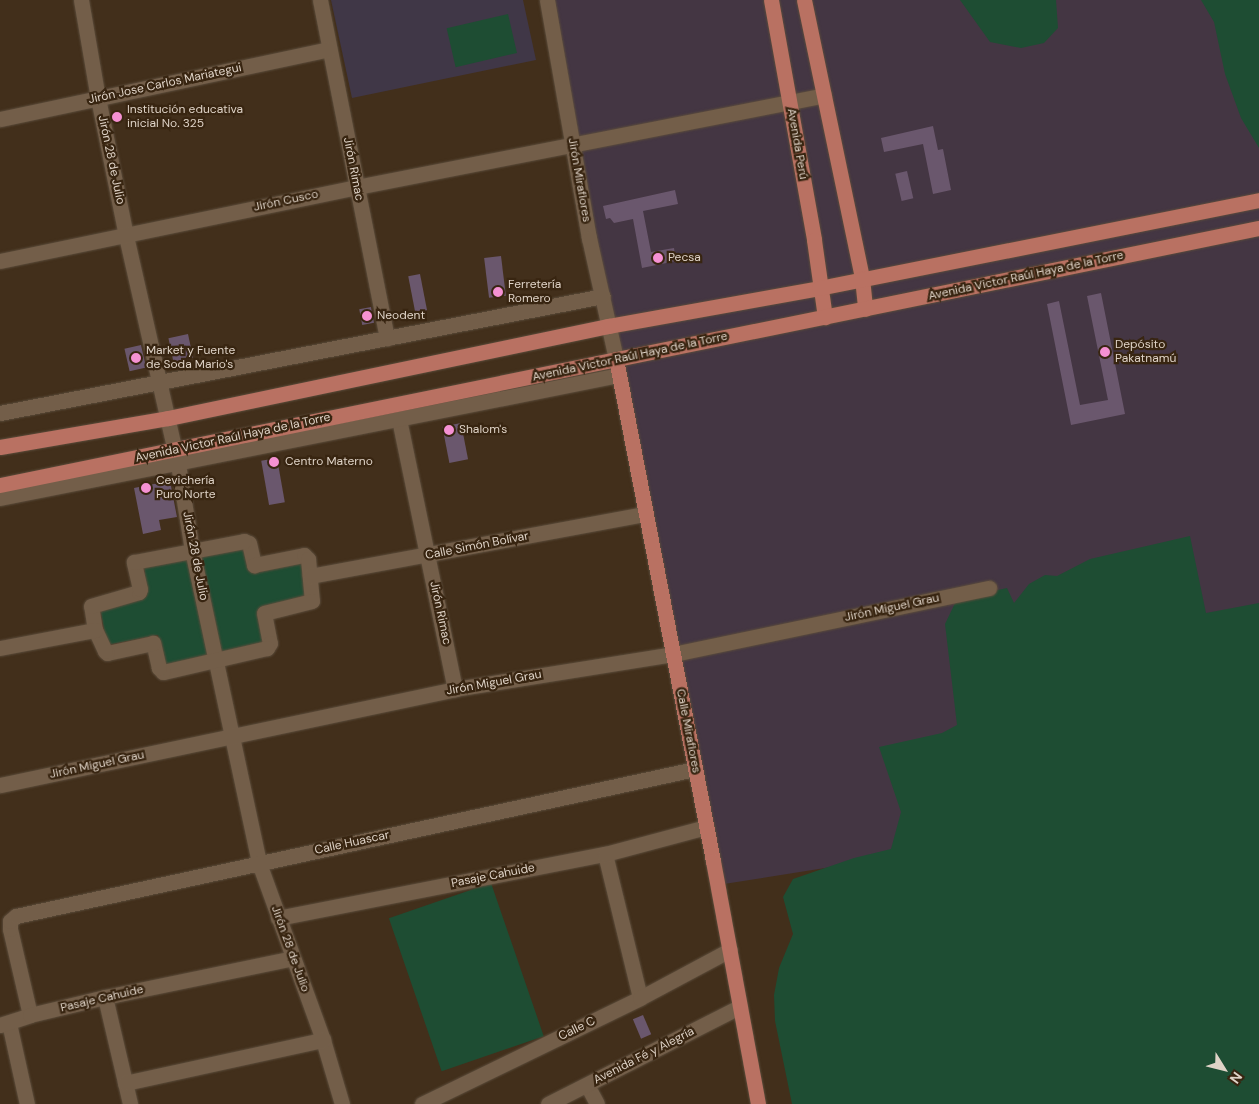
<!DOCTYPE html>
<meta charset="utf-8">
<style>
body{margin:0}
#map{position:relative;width:1259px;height:1104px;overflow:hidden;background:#422f1b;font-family:"DM Sans",sans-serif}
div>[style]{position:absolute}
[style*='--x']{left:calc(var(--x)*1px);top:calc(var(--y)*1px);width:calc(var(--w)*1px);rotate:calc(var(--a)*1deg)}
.industrial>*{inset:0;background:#443643}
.education>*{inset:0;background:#403747}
.green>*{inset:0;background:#1e4d33;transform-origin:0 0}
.building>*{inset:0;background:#6a576d;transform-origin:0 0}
.roads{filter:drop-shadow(0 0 1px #5b4c3b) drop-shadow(0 0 1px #5b4c3b)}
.minor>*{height:15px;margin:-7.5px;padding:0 7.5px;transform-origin:7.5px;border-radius:7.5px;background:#735e49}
.major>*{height:15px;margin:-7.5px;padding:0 7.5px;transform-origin:7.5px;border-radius:7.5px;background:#b97162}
.dots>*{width:14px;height:14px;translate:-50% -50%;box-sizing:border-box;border:2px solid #382511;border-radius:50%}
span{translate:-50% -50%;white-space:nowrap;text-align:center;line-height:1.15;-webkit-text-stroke:4.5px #382511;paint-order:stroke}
.street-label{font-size:12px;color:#dfd3c7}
.poi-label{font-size:12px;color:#dfd3c7}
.left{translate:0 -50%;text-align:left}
.north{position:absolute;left:1199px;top:1044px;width:50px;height:50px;-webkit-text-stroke:4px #382511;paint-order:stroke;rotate:126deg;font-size:14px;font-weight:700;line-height:20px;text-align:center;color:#dfd3c7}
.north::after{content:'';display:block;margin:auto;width:18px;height:22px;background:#dfd3c7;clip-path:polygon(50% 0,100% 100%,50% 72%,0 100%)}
</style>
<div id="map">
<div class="industrial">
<i style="clip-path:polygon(548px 0,1259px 0,1259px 628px,913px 854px,724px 884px)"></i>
</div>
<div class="education">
<i style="clip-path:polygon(331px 0,523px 0,536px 60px,352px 98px)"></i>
</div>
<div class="green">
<i style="clip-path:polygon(960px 0,1056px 0,1058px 28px,1044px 43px,1021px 48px,990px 42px)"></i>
<i style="clip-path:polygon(1201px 0,1259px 0,1259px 148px,1241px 118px,1225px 74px,1214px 22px)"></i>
<i style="left:508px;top:14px;width:40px;height:63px;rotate:77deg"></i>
<i style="clip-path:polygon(1190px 536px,1206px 613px,1259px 603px,1259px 1104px,792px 1104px,775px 1021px,774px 995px,779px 968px,793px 934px,783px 897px,793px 879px,854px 858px,891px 849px,901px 812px,879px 747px,942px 733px,957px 725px,945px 624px,957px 599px,1007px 588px,1014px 603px,1029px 584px,1045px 575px,1057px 576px,1090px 559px)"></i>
<i style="clip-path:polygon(244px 545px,251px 571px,303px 560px,310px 598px,260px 609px,265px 643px,165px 667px,158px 635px,107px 645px,100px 608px,147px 596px,144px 566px)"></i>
<i style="left:491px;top:883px;width:162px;height:108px;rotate:71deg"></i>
</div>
<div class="building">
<i style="clip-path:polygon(933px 126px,938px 150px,943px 149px,951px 190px,933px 194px,923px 144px,884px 152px,881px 138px)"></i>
<i style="left:907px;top:171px;width:28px;height:12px;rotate:77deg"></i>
<i style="clip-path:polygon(675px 190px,678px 204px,643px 211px,651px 252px,674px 248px,676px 261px,642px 268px,633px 219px,614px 223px,610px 218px,606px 219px,603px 206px)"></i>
<i style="left:501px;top:256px;width:40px;height:17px;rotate:83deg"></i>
<i style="left:420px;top:274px;width:37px;height:12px;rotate:79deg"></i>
<i style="clip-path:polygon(1101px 293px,1125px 414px,1071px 425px,1047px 304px,1059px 301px,1080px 405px,1108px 400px,1087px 296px)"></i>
<i style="left:371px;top:307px;width:16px;height:12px;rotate:79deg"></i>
<i style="left:188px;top:334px;width:24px;height:20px;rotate:78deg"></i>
<i style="left:141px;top:345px;width:23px;height:17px;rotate:77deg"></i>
<i style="left:461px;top:423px;width:37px;height:19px;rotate:79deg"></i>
<i style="left:277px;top:458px;width:45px;height:16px;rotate:80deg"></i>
<i style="clip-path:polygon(164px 482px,171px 486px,177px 517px,159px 520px,161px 530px,143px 534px,134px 488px)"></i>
<i style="left:643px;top:1015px;width:21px;height:11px;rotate:67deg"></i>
</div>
<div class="roads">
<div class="minor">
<i style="--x:81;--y:0;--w:99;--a:80.2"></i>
<i style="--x:98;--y:98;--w:141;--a:78.5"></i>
<i style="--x:126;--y:236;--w:234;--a:77.2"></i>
<i style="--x:178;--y:464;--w:87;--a:80.8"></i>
<i style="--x:192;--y:550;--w:320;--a:77.9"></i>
<i style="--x:259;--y:863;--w:188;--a:70.1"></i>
<i style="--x:323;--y:1040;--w:67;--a:73.5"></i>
<i style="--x:320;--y:0;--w:345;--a:78.8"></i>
<i style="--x:547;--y:0;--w:242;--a:80"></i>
<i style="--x:589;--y:238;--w:124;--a:77.4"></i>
<i style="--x:0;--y:119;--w:336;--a:-12"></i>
<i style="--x:0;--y:261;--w:365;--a:-11.7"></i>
<i style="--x:357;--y:187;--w:476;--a:-11.1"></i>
<i style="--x:0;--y:413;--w:614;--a:-10.98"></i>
<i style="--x:399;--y:419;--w:276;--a:78.3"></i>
<i style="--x:0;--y:498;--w:631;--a:-11.24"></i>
<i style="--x:244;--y:541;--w:5;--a:22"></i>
<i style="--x:249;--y:543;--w:23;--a:77"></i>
<i style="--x:254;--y:565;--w:51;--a:-11.3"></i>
<i style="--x:304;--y:555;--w:6;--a:45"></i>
<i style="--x:308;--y:559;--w:42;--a:84.6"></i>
<i style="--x:312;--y:601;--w:49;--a:166"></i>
<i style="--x:264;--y:613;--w:31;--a:79"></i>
<i style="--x:270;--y:643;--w:6;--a:121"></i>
<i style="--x:267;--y:648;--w:107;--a:167"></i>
<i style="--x:163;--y:672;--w:6;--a:-135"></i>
<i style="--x:159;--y:668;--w:26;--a:-103"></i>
<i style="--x:153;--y:643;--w:47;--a:167.7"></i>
<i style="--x:107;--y:653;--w:3;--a:-135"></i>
<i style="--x:105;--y:651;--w:23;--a:-115"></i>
<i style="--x:95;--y:630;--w:24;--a:-99"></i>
<i style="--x:91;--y:606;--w:50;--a:-16.3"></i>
<i style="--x:139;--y:592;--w:3;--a:-72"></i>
<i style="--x:140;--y:589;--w:28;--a:-103"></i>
<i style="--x:134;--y:562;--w:112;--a:-10.8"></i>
<i style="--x:310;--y:576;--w:340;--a:-10.5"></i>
<i style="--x:0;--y:648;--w:97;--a:-10.7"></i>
<i style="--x:0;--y:785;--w:465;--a:-11.9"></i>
<i style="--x:455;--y:689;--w:221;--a:-9.1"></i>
<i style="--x:673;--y:654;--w:323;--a:-11.8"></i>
<i style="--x:605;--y:854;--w:148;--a:76.3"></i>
<i style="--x:278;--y:918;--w:333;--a:-11.1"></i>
<i style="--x:605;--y:854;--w:105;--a:-15"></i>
<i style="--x:105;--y:997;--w:110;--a:76.8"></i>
<i style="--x:30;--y:1015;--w:88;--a:-103.1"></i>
<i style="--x:10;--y:929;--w:8;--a:-90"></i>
<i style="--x:10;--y:921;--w:8;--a:-40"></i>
<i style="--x:16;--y:916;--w:695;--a:-12.22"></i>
<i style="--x:9;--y:1023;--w:83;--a:77.5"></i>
<i style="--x:0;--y:1025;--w:32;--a:-18"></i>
<i style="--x:30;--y:1015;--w:77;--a:-13.5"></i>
<i style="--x:105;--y:997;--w:192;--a:-11.7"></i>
<i style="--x:125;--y:1083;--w:203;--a:-12.3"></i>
<i style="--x:587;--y:1085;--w:21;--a:62"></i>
<i style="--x:422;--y:1104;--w:242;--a:-25.9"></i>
<i style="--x:640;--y:998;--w:102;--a:-28.1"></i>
<i style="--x:548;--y:1104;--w:214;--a:-26.9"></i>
</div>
<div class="major">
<i style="--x:771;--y:0;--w:244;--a:79.8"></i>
<i style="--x:814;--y:240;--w:78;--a:81.9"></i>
<i style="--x:804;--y:0;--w:284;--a:78.2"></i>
<i style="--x:862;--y:278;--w:31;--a:84"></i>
<i style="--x:616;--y:359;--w:511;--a:79.06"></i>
<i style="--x:713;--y:861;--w:247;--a:79.5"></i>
<i style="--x:0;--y:447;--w:170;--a:-9.8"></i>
<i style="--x:168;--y:418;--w:450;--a:-11.8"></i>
<i style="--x:608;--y:326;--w:214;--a:-10.2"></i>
<i style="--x:819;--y:288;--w:449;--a:-11.3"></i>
<i style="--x:0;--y:485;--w:1285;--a:-11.54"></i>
</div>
</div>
<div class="dots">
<i style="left:117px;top:117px;background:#f591d3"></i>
<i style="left:658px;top:258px;background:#f591d3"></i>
<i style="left:498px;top:292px;background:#f591d3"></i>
<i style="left:367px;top:316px;background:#f591d3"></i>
<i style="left:1105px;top:352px;background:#f591d3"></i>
<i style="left:136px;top:358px;background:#f591d3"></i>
<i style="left:449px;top:430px;background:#f591d3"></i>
<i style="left:274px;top:462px;background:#f591d3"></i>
<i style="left:146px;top:488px;background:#f591d3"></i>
</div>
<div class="street-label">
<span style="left:165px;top:84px;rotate:-12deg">Jirón Jose Carlos Mariategui</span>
<span style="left:797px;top:144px;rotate:80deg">Avenida Perú</span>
<span style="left:111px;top:160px;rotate:78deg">Jirón 28 de Julio</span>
<span style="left:353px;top:169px;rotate:79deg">Jirón Rimac</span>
<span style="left:579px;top:180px;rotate:80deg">Jirón Miraflores</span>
<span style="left:286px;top:201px;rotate:-12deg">Jirón Cusco</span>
<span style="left:1026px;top:276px;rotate:-12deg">Avenida Victor Raúl Haya de la Torre</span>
<span style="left:630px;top:357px;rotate:-12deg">Avenida Victor Raúl Haya de la Torre</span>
<span style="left:233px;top:438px;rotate:-12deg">Avenida Victor Raúl Haya de la Torre</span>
<span style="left:477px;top:546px;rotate:-11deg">Calle Simón Bolívar</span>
<span style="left:195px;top:556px;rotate:79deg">Jirón 28 de Julio</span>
<span style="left:892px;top:608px;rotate:-12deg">Jirón Miguel Grau</span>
<span style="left:440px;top:613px;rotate:78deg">Jirón Rimac</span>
<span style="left:494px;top:683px;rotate:-10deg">Jirón Miguel Grau</span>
<span style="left:688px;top:731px;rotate:79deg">Calle Miraflores</span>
<span style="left:97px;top:765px;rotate:-12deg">Jirón Miguel Grau</span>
<span style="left:352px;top:843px;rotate:-12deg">Calle Huascar</span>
<span style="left:493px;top:876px;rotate:-11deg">Pasaje Cahuide</span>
<span style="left:290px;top:949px;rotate:70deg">Jirón 28 de Julio</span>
<span style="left:102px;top:999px;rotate:-13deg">Pasaje Cahuide</span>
<span style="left:577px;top:1029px;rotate:-26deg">Calle C</span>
<span style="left:644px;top:1056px;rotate:-27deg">Avenida Fé y Alegría</span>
</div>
<div class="poi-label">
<span class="left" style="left:127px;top:117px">Institución educativa<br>inicial No. 325</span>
<span class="left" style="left:668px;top:258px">Pecsa</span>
<span class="left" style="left:508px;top:292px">Ferretería<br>Romero</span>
<span class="left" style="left:377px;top:316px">Neodent</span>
<span class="left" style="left:1115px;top:352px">Depósito<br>Pakatnamú</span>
<span class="left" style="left:146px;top:358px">Market y Fuente<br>de Soda Mario's</span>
<span class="left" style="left:459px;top:430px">Shalom's</span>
<span class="left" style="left:285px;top:462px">Centro Materno</span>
<span class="left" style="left:156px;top:488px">Cevichería<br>Puro Norte</span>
</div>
<div class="north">N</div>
</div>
